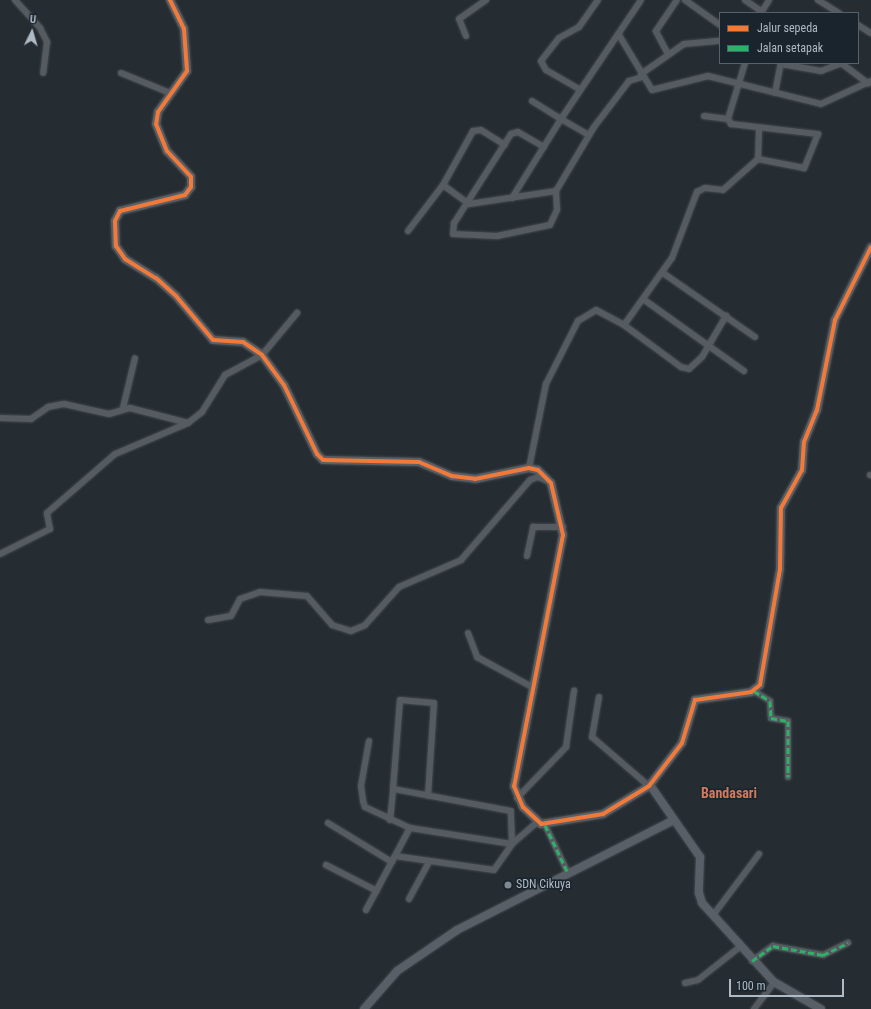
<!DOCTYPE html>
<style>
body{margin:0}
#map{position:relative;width:871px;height:1009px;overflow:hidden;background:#262d32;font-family:"Roboto Condensed",sans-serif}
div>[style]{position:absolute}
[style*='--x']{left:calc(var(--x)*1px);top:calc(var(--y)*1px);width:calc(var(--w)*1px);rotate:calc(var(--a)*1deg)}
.roads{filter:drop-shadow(0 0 1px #43494c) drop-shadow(0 0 1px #43494c)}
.street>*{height:6px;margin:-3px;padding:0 3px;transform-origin:3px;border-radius:3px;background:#565b61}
.secondary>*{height:8px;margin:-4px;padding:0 4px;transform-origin:4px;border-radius:4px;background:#595f66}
.quiet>*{height:3px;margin-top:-1.5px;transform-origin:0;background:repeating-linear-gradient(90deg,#2db169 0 6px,transparent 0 9px)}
.cycleway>*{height:4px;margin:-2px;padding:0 2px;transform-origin:2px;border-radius:2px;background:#f17a3a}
.dots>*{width:11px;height:11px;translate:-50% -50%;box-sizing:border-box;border:2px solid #1a242c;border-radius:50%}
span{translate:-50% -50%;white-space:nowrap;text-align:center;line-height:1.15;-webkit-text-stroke:3px #1a242c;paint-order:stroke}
.poi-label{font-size:12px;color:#aebac4}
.left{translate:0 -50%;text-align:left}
.quarter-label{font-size:14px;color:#d17b5d;font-weight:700}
.legend{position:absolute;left:719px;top:12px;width:140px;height:52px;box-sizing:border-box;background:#1a242c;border:1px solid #556069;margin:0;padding:5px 7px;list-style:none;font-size:12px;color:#aebac4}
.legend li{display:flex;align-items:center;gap:8px;height:20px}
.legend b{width:20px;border:1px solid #556069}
.north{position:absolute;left:12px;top:12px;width:40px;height:40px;-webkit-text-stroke:3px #1a242c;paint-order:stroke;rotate:5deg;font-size:11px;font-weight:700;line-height:16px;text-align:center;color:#aebac4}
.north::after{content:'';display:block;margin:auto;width:14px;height:18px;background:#aebac4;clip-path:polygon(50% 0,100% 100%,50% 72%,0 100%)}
.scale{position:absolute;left:729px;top:979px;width:115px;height:18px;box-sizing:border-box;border:2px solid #aebac4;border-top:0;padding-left:5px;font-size:12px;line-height:14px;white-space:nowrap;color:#aebac4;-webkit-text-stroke:3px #1a242c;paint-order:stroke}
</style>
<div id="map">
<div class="roads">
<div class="street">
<i style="--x:15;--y:0;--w:38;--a:48"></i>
<i style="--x:40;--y:28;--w:16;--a:63"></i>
<i style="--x:47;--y:42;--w:31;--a:97"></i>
<i style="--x:685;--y:0;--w:43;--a:35.5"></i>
<i style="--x:745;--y:0;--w:19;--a:35"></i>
<i style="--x:818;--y:0;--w:25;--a:32"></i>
<i style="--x:761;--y:13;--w:15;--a:-58"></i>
<i style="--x:858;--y:25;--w:15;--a:32"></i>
<i style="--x:619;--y:35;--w:64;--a:59"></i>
<i style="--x:652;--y:90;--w:58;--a:-14"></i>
<i style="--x:708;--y:76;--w:116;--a:13.9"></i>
<i style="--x:821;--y:104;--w:55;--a:-24.7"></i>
<i style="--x:466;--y:36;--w:18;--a:-112"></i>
<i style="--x:459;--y:19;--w:33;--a:-35"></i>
<i style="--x:668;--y:54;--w:26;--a:-118"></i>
<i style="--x:656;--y:31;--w:37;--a:-56"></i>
<i style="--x:745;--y:63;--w:59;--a:106.9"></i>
<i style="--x:728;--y:119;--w:6;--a:59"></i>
<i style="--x:731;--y:124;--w:88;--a:6.6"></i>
<i style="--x:818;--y:134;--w:37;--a:112"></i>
<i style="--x:804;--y:168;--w:47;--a:-168.9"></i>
<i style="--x:841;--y:63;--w:34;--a:37"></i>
<i style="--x:781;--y:64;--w:41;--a:9.9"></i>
<i style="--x:821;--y:71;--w:22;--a:-21"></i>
<i style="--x:121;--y:73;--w:53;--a:22.2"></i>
<i style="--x:641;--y:74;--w:52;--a:-34.9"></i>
<i style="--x:684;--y:44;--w:36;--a:-5"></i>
<i style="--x:579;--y:89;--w:38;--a:-150"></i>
<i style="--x:546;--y:70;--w:10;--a:-119"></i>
<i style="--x:541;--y:61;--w:29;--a:-52"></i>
<i style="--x:559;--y:38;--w:23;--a:-29"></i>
<i style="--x:579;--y:27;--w:33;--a:-55"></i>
<i style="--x:775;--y:93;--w:31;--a:-79"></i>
<i style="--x:532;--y:101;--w:34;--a:32"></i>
<i style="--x:561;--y:119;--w:143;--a:-56.1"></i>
<i style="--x:704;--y:116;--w:24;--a:7"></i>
<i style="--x:544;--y:147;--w:30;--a:-150"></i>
<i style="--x:518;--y:132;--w:7;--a:164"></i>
<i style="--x:511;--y:134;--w:106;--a:122.6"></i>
<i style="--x:454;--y:223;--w:11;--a:95"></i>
<i style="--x:453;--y:234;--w:44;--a:2.6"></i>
<i style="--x:497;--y:236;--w:54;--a:-11.7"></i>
<i style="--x:550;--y:225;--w:17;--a:-65"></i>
<i style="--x:557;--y:210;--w:19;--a:-93"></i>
<i style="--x:556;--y:191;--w:74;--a:-59.3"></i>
<i style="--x:594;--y:127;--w:58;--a:-52.7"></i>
<i style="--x:629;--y:81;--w:14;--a:-17"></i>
<i style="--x:443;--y:185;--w:32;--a:36"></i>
<i style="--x:469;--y:204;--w:88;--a:-8.5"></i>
<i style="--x:512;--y:198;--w:93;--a:-58.2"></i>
<i style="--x:561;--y:119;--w:32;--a:30"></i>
<i style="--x:408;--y:231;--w:58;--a:-52.7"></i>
<i style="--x:443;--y:185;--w:62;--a:-60.9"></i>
<i style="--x:473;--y:131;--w:8;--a:-7"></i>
<i style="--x:481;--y:130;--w:28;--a:32"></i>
<i style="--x:663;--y:273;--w:112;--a:34.8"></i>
<i style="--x:643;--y:299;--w:124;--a:35.5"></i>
<i style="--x:624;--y:325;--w:71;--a:36.4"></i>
<i style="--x:681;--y:367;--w:8;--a:14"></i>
<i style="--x:689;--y:369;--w:18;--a:-43"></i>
<i style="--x:702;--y:357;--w:48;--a:-59.7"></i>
<i style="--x:123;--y:408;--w:51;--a:-76.5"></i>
<i style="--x:0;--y:418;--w:31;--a:2"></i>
<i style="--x:31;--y:419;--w:21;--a:-35"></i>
<i style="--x:48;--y:407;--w:16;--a:-11"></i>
<i style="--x:64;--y:404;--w:46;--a:12.5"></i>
<i style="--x:109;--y:414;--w:22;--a:-16"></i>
<i style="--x:130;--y:408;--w:60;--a:14.5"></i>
<i style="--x:188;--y:423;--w:18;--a:-38"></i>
<i style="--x:202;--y:412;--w:44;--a:-58.1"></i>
<i style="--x:225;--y:375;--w:42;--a:-28.4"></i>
<i style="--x:262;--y:355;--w:55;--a:-50.2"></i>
<i style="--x:529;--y:468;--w:86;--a:-78.6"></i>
<i style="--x:546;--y:384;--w:71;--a:-63.1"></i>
<i style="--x:578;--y:321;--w:21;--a:-31"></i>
<i style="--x:596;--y:310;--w:32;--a:28"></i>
<i style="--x:624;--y:325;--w:82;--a:-54.4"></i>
<i style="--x:672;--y:258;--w:71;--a:-69.3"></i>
<i style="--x:697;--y:192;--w:9;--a:-27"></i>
<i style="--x:705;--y:188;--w:18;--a:6"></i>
<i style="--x:723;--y:190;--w:47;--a:-41.5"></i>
<i style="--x:758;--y:159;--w:31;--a:-88"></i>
<i style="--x:870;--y:475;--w:1;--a:0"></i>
<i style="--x:0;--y:554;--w:56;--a:-26.6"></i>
<i style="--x:50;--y:529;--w:16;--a:-101"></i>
<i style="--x:47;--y:513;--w:90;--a:-40.9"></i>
<i style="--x:115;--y:454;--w:79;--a:-23"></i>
<i style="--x:527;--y:556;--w:30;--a:-78"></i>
<i style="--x:533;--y:527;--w:30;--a:0"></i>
<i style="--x:208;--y:620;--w:23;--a:-10"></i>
<i style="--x:231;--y:616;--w:19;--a:-62"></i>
<i style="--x:240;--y:599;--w:21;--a:-19"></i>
<i style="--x:260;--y:592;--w:47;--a:4.9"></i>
<i style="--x:307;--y:596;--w:38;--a:49"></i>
<i style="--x:332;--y:625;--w:20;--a:18"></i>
<i style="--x:351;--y:631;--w:15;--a:-23"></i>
<i style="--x:365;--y:625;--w:51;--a:-48.2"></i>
<i style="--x:399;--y:587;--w:68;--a:-23.5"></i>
<i style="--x:461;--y:560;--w:106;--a:-49.2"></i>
<i style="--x:530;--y:480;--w:9;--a:-21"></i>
<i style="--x:538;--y:477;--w:11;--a:22"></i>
<i style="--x:468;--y:633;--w:26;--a:69"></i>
<i style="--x:477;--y:657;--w:65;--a:28.5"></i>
<i style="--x:754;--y:691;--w:19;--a:32"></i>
<i style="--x:770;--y:701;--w:17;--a:87"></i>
<i style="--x:771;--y:718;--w:17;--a:10"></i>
<i style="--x:788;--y:721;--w:56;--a:90"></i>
<i style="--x:599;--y:697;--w:41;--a:99.9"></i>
<i style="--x:592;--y:737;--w:75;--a:40.7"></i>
<i style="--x:369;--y:741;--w:46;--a:100.1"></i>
<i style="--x:361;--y:786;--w:15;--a:82"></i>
<i style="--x:363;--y:801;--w:6;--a:72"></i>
<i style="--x:365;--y:807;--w:50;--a:25"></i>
<i style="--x:517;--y:798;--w:71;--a:-46.1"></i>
<i style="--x:566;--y:747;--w:57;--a:-81.9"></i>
<i style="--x:390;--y:820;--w:31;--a:-84"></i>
<i style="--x:328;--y:823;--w:75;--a:31.4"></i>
<i style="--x:545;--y:825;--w:53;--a:64.4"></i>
<i style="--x:395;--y:856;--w:32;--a:-62"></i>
<i style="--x:410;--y:828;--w:103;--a:8.9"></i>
<i style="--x:512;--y:844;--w:33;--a:-92"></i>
<i style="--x:511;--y:811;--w:120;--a:-169.4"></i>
<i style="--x:393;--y:789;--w:89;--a:-85.5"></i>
<i style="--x:400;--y:700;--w:34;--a:5"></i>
<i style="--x:434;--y:703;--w:93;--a:93.7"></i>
<i style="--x:326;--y:865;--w:57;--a:27"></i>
<i style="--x:409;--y:899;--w:42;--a:-61.6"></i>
<i style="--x:366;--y:910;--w:61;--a:-61.8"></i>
<i style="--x:395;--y:856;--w:100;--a:8"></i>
<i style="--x:494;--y:870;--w:32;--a:-55"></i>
<i style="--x:512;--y:844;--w:33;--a:-41"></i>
<i style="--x:714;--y:914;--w:75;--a:-53.1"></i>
<i style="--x:752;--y:961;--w:26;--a:-36"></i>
<i style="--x:773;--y:946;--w:51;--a:10.2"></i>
<i style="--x:823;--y:955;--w:28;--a:-26"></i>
<i style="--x:685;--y:983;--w:13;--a:-13"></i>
<i style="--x:698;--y:980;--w:55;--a:-38.3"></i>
<i style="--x:754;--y:1009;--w:34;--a:-53"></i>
</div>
<div class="secondary">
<i style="--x:170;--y:0;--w:32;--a:64"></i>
<i style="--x:184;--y:29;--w:42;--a:85.9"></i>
<i style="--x:187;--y:71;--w:50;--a:125.3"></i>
<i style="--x:158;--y:112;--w:12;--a:99"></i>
<i style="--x:156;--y:124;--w:29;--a:68"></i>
<i style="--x:167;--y:151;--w:35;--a:47"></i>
<i style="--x:191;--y:177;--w:10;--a:90"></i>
<i style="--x:191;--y:187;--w:10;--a:127"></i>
<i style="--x:185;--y:195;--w:67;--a:166.2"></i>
<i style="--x:120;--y:211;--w:11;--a:117"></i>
<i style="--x:115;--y:221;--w:25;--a:88"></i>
<i style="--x:116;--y:246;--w:16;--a:55"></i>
<i style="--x:125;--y:259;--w:36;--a:32"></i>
<i style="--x:156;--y:278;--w:27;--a:42"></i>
<i style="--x:176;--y:296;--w:57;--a:49.9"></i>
<i style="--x:213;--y:340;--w:30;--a:4"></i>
<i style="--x:243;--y:342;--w:23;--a:34"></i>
<i style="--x:262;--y:355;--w:37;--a:54"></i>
<i style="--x:284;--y:385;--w:76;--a:64.4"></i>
<i style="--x:317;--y:454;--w:8;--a:45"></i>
<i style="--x:323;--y:460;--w:96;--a:1.2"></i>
<i style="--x:419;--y:462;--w:36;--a:23"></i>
<i style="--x:452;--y:476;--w:23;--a:7"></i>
<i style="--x:475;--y:479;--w:55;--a:-11.5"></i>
<i style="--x:529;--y:468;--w:9;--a:13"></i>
<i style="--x:538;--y:470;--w:18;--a:45"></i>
<i style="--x:551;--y:483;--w:53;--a:77"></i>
<i style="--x:563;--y:535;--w:256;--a:101"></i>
<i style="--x:514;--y:786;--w:23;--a:67"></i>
<i style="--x:523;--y:807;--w:25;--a:43"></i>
<i style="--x:541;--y:824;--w:63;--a:-9.2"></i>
<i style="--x:603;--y:814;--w:54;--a:-31.3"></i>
<i style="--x:649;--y:786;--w:54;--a:-52.5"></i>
<i style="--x:682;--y:743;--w:45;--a:-73.2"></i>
<i style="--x:695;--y:700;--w:57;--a:-8.1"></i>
<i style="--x:751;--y:692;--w:11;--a:-38"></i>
<i style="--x:760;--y:685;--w:118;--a:-80.2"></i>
<i style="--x:780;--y:569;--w:61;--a:-89.1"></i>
<i style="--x:781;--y:508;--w:43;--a:-61.1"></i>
<i style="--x:802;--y:470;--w:28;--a:-86"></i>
<i style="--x:804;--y:442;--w:35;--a:-68"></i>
<i style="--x:817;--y:410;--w:92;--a:-78.7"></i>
<i style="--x:835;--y:320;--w:81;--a:-63.7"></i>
<i style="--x:650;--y:785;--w:88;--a:55.2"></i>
<i style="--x:700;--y:857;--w:36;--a:92"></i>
<i style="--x:699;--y:893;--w:10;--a:73"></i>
<i style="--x:702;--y:903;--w:107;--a:47.7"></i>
<i style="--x:774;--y:982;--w:54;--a:29.9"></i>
<i style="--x:364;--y:1009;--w:50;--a:-49"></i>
<i style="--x:397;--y:971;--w:73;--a:-34.3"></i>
<i style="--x:457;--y:930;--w:243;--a:-26.9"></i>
</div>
</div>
<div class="quiet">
<i style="--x:754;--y:691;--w:19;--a:32"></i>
<i style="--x:770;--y:701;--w:17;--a:87"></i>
<i style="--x:771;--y:718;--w:17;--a:10"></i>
<i style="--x:788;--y:721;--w:56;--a:90"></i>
<i style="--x:545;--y:825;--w:53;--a:64.4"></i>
<i style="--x:752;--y:961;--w:26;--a:-36"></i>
<i style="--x:773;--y:946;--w:51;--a:10.2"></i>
<i style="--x:823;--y:955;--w:28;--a:-26"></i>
</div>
<div class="cycleway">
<i style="--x:170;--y:0;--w:32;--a:64"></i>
<i style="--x:184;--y:29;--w:42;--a:85.9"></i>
<i style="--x:187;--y:71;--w:50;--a:125.3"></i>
<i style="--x:158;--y:112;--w:12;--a:99"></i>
<i style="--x:156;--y:124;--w:29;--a:68"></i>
<i style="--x:167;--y:151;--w:35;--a:47"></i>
<i style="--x:191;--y:177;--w:10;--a:90"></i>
<i style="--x:191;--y:187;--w:10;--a:127"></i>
<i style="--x:185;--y:195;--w:67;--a:166.2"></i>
<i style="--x:120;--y:211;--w:11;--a:117"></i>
<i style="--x:115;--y:221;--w:25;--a:88"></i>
<i style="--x:116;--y:246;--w:16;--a:55"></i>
<i style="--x:125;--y:259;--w:36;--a:32"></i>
<i style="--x:156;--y:278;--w:27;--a:42"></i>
<i style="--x:176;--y:296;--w:57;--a:49.9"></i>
<i style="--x:213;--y:340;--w:30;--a:4"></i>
<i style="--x:243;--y:342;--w:23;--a:34"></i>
<i style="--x:262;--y:355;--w:37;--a:54"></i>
<i style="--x:284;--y:385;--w:76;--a:64.4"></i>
<i style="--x:317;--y:454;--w:8;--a:45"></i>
<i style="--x:323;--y:460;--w:96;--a:1.2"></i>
<i style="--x:419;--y:462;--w:36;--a:23"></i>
<i style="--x:452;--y:476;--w:23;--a:7"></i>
<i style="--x:475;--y:479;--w:55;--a:-11.5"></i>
<i style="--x:529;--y:468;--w:9;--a:13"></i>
<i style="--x:538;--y:470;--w:18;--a:45"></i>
<i style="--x:551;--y:483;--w:53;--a:77"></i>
<i style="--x:563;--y:535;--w:256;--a:101"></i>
<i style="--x:514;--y:786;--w:23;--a:67"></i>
<i style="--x:523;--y:807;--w:25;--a:43"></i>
<i style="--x:541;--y:824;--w:63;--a:-9.2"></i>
<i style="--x:603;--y:814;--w:54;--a:-31.3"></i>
<i style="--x:649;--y:786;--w:54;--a:-52.5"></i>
<i style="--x:682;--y:743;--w:45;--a:-73.2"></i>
<i style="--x:695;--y:700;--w:57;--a:-8.1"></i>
<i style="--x:751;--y:692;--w:11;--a:-38"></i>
<i style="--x:760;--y:685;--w:118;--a:-80.2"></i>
<i style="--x:780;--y:569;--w:61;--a:-89.1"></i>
<i style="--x:781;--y:508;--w:43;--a:-61.1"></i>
<i style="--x:802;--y:470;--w:28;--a:-86"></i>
<i style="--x:804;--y:442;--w:35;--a:-68"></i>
<i style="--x:817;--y:410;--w:92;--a:-78.7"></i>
<i style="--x:835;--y:320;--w:81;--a:-63.7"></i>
</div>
<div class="dots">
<i style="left:508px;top:885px;background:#7e8991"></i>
</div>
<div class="poi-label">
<span class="left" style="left:516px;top:885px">SDN Cikuya</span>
</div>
<div class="quarter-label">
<span style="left:729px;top:793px">Bandasari</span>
</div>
<ul class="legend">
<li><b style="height:5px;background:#f17a3a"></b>Jalur sepeda</li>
<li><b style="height:5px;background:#2db169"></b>Jalan setapak</li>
</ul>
<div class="north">U</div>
<div class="scale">100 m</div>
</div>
